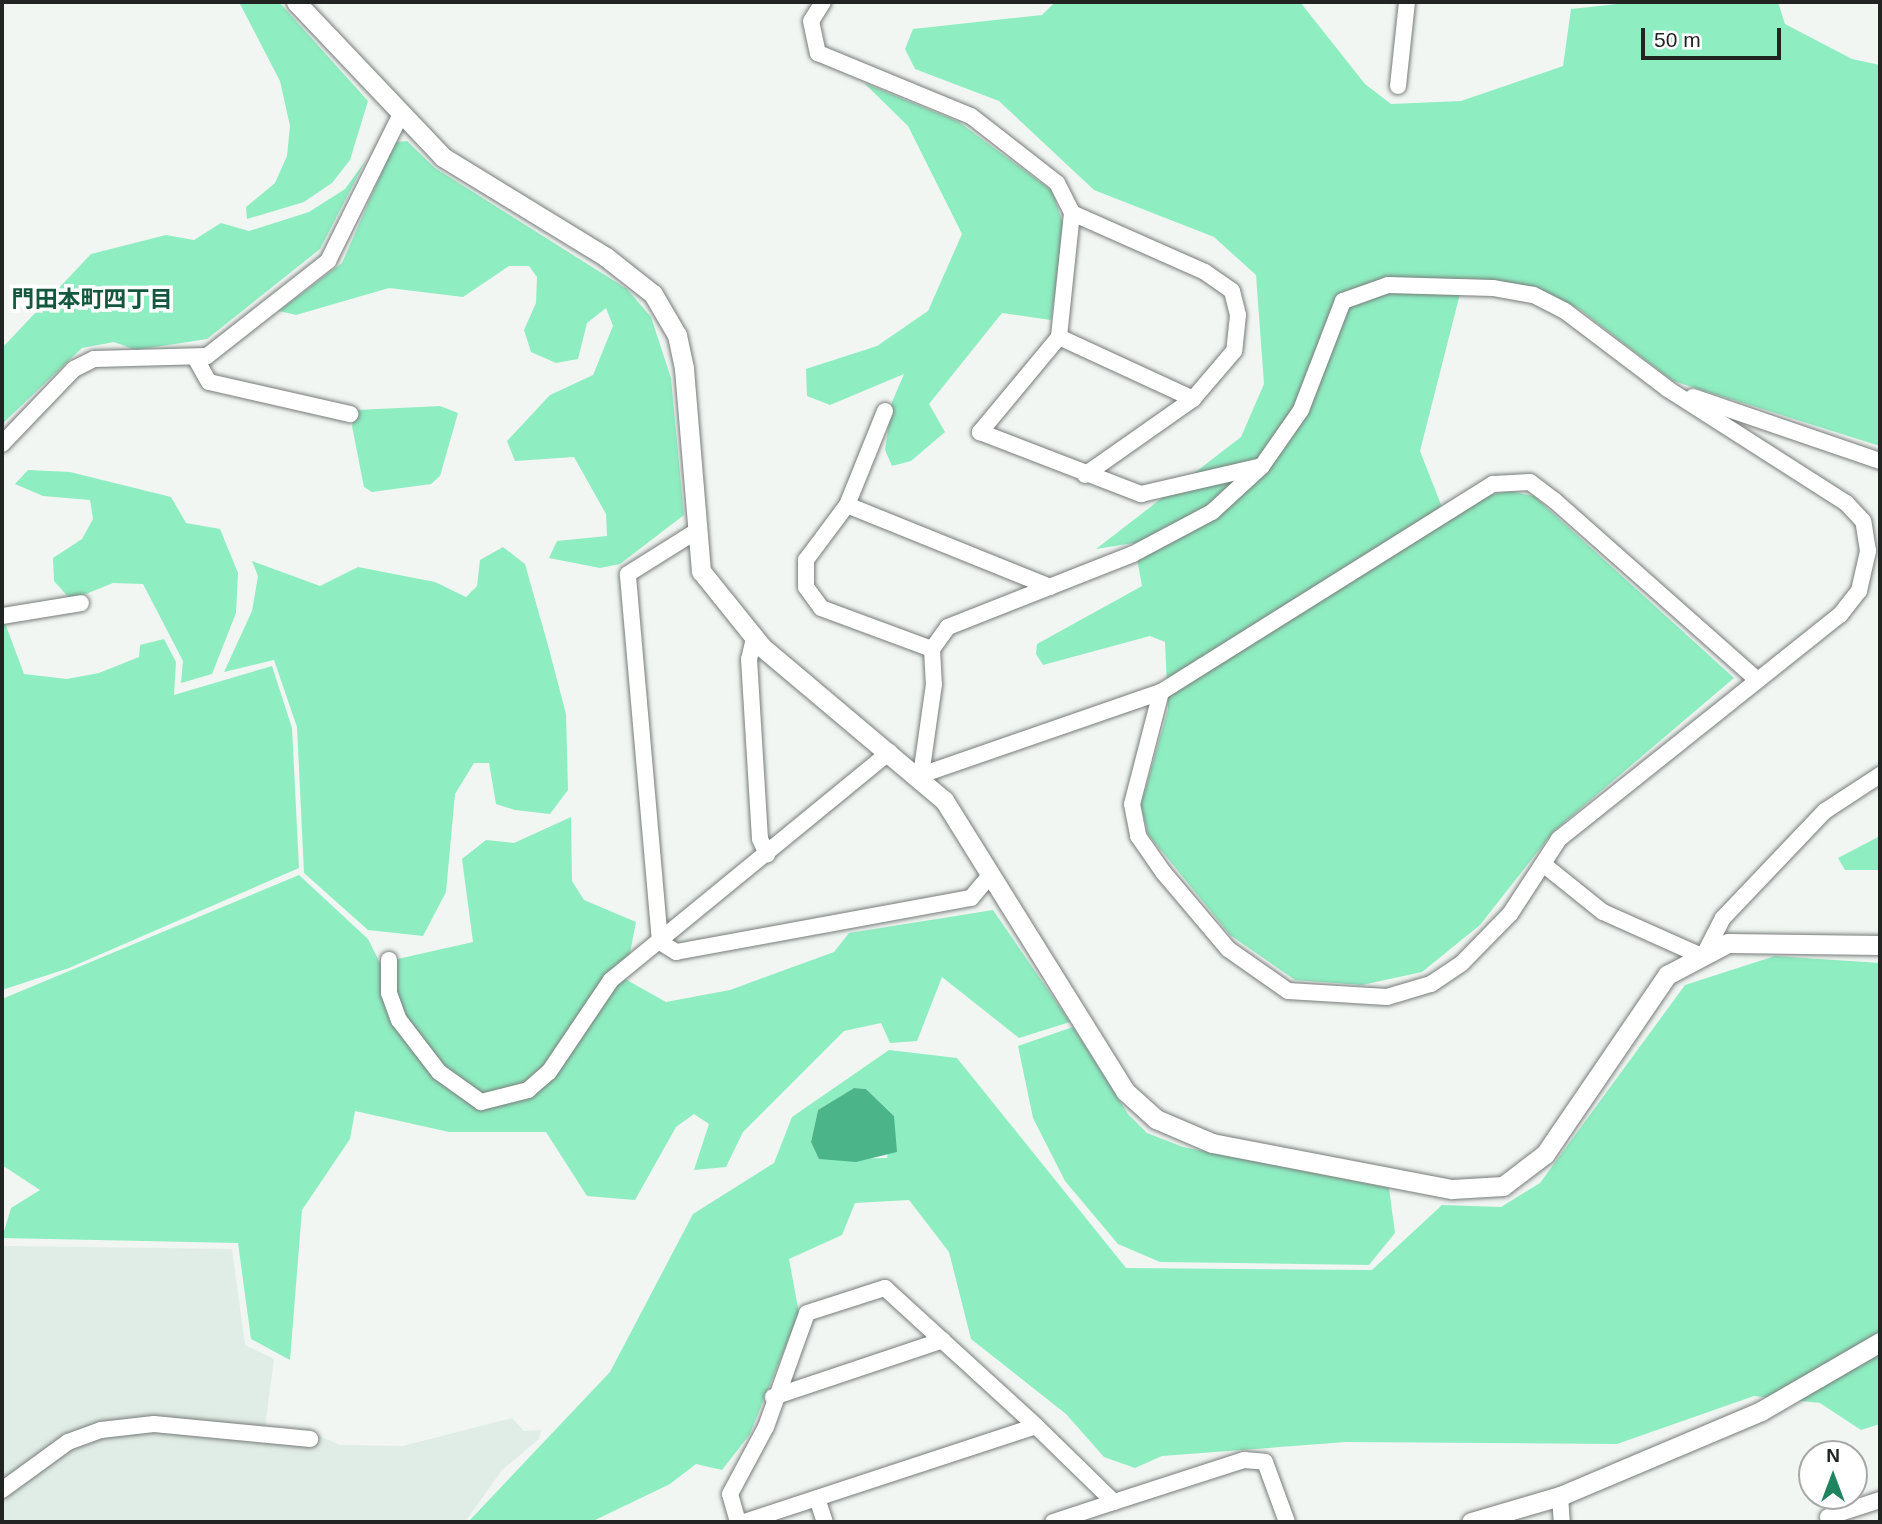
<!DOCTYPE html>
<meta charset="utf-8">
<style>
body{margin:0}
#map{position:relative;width:1882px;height:1524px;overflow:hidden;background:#f1f6f3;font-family:Helvetica,"Noto Sans JP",sans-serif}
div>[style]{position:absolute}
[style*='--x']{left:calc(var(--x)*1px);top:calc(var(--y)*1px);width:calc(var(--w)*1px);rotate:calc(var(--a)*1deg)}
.built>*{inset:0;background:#e0ece6}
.green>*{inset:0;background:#8fedc2}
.water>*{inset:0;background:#4bb589}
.roads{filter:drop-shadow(0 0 2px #777b79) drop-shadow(0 0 2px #777b79)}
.minor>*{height:16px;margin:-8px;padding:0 8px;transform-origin:8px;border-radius:8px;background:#fff}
.tertiary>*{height:19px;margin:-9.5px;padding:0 9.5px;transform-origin:9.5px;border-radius:9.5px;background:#fff}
span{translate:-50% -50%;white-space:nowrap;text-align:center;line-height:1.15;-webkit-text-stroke:7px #fff;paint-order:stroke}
.neighbourhood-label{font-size:23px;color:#13583e;font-weight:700}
.frame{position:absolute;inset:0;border:4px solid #222423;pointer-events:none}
.north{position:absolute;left:1798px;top:1440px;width:70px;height:70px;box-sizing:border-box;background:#fff;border:2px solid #a7a7a7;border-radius:50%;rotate:0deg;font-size:19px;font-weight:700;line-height:28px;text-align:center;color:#222423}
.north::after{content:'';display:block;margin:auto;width:24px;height:32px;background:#1f845f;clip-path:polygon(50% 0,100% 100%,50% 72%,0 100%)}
.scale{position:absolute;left:1641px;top:28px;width:140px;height:32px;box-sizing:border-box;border:4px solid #222423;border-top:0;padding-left:9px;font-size:21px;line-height:24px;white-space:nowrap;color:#222423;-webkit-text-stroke:5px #fff;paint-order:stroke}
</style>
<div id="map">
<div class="built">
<i style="clip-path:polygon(2px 1246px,232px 1249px,245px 1345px,274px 1359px,265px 1427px,315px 1434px,340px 1445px,403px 1446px,512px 1418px,524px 1431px,541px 1430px,539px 1439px,502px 1470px,465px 1522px,2px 1522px)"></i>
</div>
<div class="green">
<i style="clip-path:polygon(279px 2px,368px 101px,350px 160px,332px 183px,304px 202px,247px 219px,246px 207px,275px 183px,287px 156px,290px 126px,280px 81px,239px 2px)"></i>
<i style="clip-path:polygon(1055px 2px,1300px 2px,1365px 84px,1391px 104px,1461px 101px,1563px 66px,1571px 9px,1636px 2px,1778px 2px,1785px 24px,1852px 59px,1880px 65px,1880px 446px,1673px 381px,1579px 309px,1538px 288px,1464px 278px,1420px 451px,1447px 520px,1484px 496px,1509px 491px,1534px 496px,1734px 678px,1554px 831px,1480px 925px,1422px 972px,1362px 985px,1295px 980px,1230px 935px,1148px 834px,1141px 805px,1168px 709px,1165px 642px,1150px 636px,1043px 665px,1036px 654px,1037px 644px,1142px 586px,1134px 543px,1096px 549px,1241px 437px,1264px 384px,1256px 275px,1214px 237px,1094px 190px,999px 101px,915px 69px,905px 49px,913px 29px,1042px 15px)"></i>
<i style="clip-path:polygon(864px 83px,959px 122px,1052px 191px,1064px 226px,1051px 320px,1002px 313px,929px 404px,945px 432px,911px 461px,892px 466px,885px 450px,892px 402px,904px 374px,830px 405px,807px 396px,806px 369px,877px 346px,928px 311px,962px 234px,908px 126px)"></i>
<i style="clip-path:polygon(407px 141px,435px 168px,627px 289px,651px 317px,671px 378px,684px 515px,620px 564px,600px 568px,549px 558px,557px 541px,607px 536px,606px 514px,574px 457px,515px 461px,507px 441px,550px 395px,593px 375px,613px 326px,606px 308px,587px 323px,578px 359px,556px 363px,531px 352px,524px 330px,536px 303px,537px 277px,529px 266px,509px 266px,463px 297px,389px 288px,296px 315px,279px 311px,342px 263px,395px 142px)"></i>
<i style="clip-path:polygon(366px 160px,320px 249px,207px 339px,136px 350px,114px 342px,82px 348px,2px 424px,2px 348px,91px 254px,166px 235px,194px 240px,221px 223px,249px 231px,309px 212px,345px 189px)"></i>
<i style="clip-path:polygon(440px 406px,458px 413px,440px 476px,431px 484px,372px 492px,364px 487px,352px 426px,356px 410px)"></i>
<i style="clip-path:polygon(28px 470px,70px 472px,171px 497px,186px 523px,220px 529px,238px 573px,236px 613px,212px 674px,181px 683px,183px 661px,143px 584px,113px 583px,71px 600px,54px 581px,53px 558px,82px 539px,93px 519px,90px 500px,43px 496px,15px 484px)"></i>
<i style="clip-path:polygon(503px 547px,525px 564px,549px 649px,566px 714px,568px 790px,550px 814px,515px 810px,496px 804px,489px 763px,474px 763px,455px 794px,446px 892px,423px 936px,368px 930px,304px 873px,297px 727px,274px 660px,224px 672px,252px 611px,258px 576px,252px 561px,320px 586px,358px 567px,435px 582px,466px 597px,477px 586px,480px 560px)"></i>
<i style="clip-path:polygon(2px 615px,24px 674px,67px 679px,99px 673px,139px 657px,140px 645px,164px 639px,176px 662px,174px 695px,272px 666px,292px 728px,299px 868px,69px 968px,2px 990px)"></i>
<i style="clip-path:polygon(571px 817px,572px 881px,584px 900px,636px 922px,625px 979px,666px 1002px,730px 990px,834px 952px,849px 933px,993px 910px,1070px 1022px,1019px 1038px,942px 977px,917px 1041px,890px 1043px,881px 1023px,844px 1031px,743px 1132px,726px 1167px,694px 1170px,709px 1124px,694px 1114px,676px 1127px,635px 1200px,587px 1196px,546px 1132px,449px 1132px,355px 1111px,350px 1139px,302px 1210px,290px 1360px,251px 1339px,238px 1243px,2px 1238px,11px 1208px,40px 1190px,2px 1165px,2px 999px,299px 875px,368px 939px,380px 963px,473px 942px,462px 859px,486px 840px,514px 843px)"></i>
<i style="clip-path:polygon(1880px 836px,1880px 870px,1845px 870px,1838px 858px)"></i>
<i style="clip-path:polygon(evenodd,1775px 956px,1880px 963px,1880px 1424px,1861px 1430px,1820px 1403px,1754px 1396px,1617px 1444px,1346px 1442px,1162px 1456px,1135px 1468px,1104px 1457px,1066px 1414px,971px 1339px,949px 1252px,909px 1200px,855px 1203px,842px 1235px,789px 1259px,799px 1313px,750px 1434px,722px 1470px,696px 1464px,670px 1484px,591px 1522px,468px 1522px,610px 1372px,693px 1214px,774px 1163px,792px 1117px,889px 1050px,957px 1058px,1126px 1268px,1372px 1270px,1442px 1205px,1501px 1207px,1540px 1183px,1685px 985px,1775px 956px,854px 1088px,866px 1089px,894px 1116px,887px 1158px,820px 1159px,811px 1142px,818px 1110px,854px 1088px)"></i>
<i style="clip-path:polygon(1073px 1027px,1128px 1114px,1147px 1133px,1183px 1147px,1389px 1188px,1395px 1233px,1369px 1265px,1160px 1262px,1118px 1244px,1065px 1181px,1033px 1118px,1018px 1046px)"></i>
</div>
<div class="water">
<i style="clip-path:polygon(854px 1088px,866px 1089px,894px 1116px,897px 1152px,856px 1162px,819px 1159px,811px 1142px,818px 1110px)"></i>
</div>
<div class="roads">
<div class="minor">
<i style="--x:823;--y:2;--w:22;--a:122"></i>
<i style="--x:811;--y:21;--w:33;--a:78"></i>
<i style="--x:818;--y:53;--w:165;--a:22.4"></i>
<i style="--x:971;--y:116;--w:109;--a:37.9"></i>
<i style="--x:1057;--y:183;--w:34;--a:63"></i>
<i style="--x:1072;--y:213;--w:125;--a:96"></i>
<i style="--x:1059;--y:337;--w:124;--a:129.7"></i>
<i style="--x:980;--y:432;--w:173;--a:21.1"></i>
<i style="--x:1141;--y:494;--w:124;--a:-13"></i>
<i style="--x:1398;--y:86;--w:84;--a:-83.9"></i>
<i style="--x:1072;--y:213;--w:145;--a:23.9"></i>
<i style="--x:1205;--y:272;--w:33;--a:35"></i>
<i style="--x:1232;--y:291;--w:25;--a:76"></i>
<i style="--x:1238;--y:315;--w:36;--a:96"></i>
<i style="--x:1234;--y:351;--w:63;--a:130.5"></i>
<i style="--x:1193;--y:399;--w:132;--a:144.9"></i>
<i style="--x:1059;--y:337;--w:148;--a:24.8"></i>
<i style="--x:196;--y:359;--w:26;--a:61"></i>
<i style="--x:209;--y:382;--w:145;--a:12.8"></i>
<i style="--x:1693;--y:397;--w:198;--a:18.9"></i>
<i style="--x:885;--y:411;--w:101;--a:112"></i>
<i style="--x:847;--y:505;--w:69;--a:126.7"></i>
<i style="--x:806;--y:560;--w:27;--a:90"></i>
<i style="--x:806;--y:587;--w:26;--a:54"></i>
<i style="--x:821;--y:608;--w:118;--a:20.3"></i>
<i style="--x:2;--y:444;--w:104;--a:-46.2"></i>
<i style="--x:74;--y:369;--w:22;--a:-27"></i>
<i style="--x:94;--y:359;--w:113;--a:-1.5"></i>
<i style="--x:207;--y:356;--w:154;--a:-38.1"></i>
<i style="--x:328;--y:261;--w:164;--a:-63.6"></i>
<i style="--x:847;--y:505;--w:219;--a:22"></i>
<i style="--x:2;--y:616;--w:80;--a:-9.3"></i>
<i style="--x:754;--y:638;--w:22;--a:103"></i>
<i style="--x:749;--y:659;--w:180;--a:86.5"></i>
<i style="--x:760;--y:839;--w:17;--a:65"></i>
<i style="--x:1161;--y:692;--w:116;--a:104.5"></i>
<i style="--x:1132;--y:804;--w:33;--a:79"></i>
<i style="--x:1138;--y:836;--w:44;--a:55.2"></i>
<i style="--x:1163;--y:872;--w:101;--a:49.8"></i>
<i style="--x:1228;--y:949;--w:73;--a:35"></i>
<i style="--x:1288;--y:991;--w:99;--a:3.5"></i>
<i style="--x:1387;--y:997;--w:46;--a:-16.5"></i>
<i style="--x:1431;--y:984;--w:37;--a:-34"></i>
<i style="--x:1462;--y:963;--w:69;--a:-45.6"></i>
<i style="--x:1510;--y:914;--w:90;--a:-56.8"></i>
<i style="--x:1559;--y:839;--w:359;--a:-38.6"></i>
<i style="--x:1840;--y:615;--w:31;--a:-52"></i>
<i style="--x:1859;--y:591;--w:41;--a:-77.3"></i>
<i style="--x:1868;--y:551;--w:30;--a:-99"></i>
<i style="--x:1863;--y:521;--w:25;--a:-133"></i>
<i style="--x:1846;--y:503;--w:211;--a:-147.4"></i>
<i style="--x:1668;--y:389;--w:129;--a:-142.9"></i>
<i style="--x:1565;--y:311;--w:36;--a:-153"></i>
<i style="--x:1533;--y:295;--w:41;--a:-170.1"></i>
<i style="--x:1493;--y:288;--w:105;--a:-178.4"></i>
<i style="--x:1388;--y:285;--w:48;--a:160.4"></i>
<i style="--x:1343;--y:301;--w:117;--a:111.1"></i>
<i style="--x:1301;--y:410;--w:68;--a:124.9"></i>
<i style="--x:1262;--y:466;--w:68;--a:137.4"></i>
<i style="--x:1212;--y:512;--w:89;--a:152"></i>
<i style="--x:1133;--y:554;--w:199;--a:158.5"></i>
<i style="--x:948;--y:627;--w:27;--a:126"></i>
<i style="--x:932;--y:649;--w:35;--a:87"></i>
<i style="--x:934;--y:684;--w:92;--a:98.1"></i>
<i style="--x:921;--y:775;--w:254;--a:-19.1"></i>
<i style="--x:1161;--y:692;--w:392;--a:-32.1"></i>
<i style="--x:1493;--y:484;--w:37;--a:-3"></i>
<i style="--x:1530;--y:482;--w:30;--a:37"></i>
<i style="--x:1554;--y:500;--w:267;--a:41.5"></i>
<i style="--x:1543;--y:864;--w:77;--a:38.7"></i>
<i style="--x:1603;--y:912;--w:105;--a:24.1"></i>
<i style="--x:660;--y:942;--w:369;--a:-95"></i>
<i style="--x:628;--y:574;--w:79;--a:-32.1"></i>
<i style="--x:660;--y:942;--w:19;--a:32"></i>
<i style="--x:676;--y:952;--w:300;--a:-10.4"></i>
<i style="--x:971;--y:898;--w:31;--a:-50"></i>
<i style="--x:1706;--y:951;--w:37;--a:-63"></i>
<i style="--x:1723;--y:918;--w:148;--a:-46.4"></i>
<i style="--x:1825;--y:811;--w:66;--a:-33.2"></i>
<i style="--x:389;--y:960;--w:33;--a:90"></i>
<i style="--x:389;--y:993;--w:29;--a:70"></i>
<i style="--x:399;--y:1020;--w:66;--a:52.4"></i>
<i style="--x:439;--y:1072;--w:52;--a:35.5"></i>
<i style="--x:481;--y:1102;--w:49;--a:-14.3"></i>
<i style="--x:528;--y:1090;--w:28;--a:-41"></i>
<i style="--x:549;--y:1072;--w:111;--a:-56"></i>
<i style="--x:611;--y:980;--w:360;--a:-39.3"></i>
<i style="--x:773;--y:1397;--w:179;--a:-18.5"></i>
<i style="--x:2;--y:1490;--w:82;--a:-36"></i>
<i style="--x:68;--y:1442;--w:35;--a:-20"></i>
<i style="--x:101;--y:1430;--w:53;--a:-6.5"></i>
<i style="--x:154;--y:1424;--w:157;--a:5.5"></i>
<i style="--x:1560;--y:1496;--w:26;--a:86"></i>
<i style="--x:817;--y:1498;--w:25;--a:72"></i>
<i style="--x:738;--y:1522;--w:29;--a:-106"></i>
<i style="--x:730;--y:1494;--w:76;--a:-61.8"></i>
<i style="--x:766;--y:1427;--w:121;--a:-70.2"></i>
<i style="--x:807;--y:1313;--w:82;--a:-17.8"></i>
<i style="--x:885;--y:1288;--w:205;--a:42.4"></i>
<i style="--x:744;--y:1522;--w:307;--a:-18.2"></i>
<i style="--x:1036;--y:1426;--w:109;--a:44.3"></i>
<i style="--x:1114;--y:1502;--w:137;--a:-17.9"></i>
<i style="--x:1244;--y:1460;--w:21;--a:5"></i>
<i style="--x:1265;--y:1462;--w:64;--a:69.9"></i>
<i style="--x:1053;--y:1522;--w:64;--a:-18.2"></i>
<i style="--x:1830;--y:1522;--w:5;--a:-112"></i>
<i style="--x:1828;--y:1517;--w:55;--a:-18.1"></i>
</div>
<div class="tertiary">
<i style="--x:296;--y:2;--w:214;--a:46.5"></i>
<i style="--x:443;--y:157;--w:191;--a:31.5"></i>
<i style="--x:606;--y:257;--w:60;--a:38.2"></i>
<i style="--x:653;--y:294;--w:48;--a:59.7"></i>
<i style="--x:677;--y:335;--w:35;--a:78"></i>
<i style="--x:684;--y:369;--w:203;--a:85.2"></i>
<i style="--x:701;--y:571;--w:97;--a:51.2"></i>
<i style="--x:762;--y:647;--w:238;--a:40.1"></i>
<i style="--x:944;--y:800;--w:343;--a:58.1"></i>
<i style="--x:1125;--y:1091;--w:42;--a:42.1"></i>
<i style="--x:1156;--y:1119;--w:61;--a:23.2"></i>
<i style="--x:1212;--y:1143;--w:244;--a:10.9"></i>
<i style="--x:1452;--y:1189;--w:51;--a:-3.4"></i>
<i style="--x:1503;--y:1186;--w:53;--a:-37.3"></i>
<i style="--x:1545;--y:1154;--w:217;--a:-55.7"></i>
<i style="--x:1667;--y:975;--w:69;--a:-27.7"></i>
<i style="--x:1728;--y:943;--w:152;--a:0.8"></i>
<i style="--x:1471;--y:1522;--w:93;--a:-16.3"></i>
<i style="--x:1560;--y:1496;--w:218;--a:-22.9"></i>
<i style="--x:1761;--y:1411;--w:138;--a:-30.1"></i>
</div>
</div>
<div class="neighbourhood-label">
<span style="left:92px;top:299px">門田本町四丁目</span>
</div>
<div class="frame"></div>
<div class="north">N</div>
<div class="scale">50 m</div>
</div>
